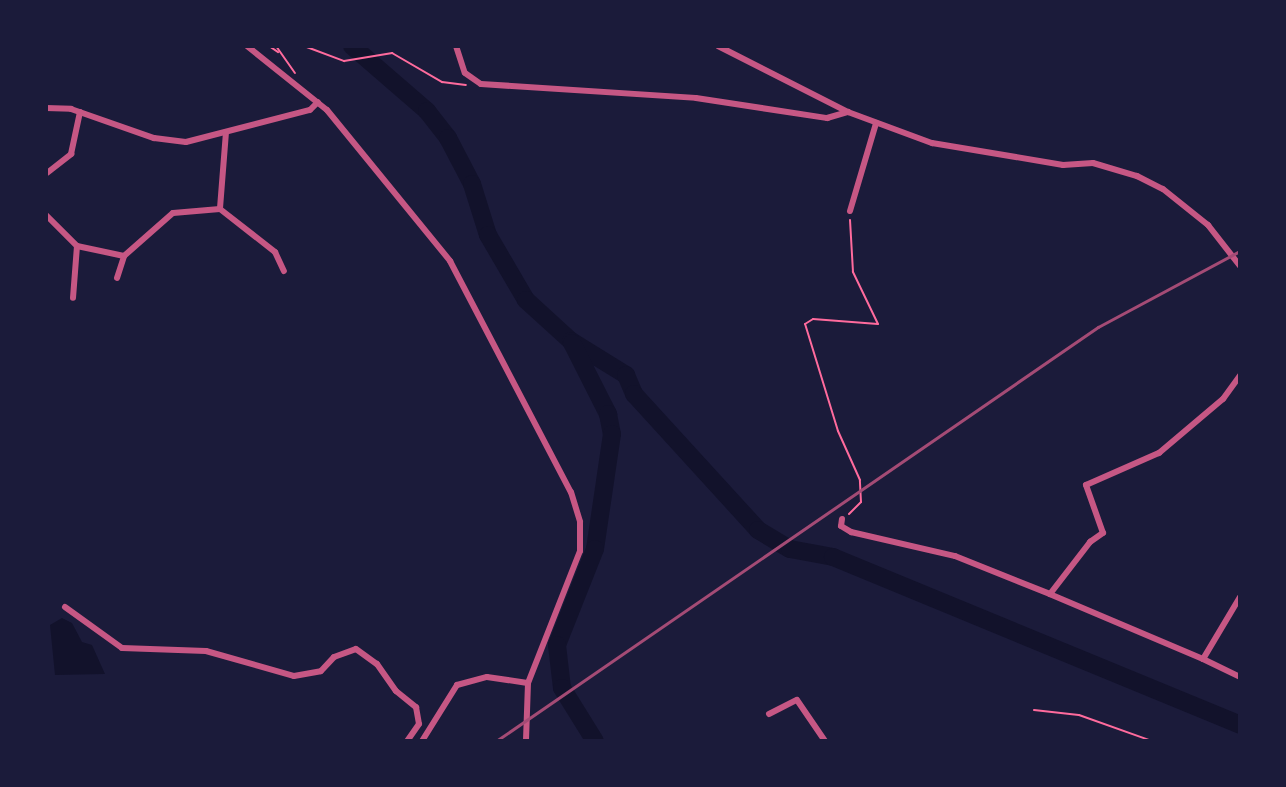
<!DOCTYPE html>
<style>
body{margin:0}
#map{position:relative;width:1286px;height:787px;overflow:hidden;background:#1b1b3a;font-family:Bitter,serif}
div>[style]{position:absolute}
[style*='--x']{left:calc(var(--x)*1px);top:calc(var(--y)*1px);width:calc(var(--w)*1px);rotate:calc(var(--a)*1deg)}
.water>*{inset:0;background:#12122b}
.river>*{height:18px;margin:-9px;padding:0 9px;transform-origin:9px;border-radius:9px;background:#12122b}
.path>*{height:2px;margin:-1px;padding:0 1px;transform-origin:1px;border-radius:1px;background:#ff6b9d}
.minor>*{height:6px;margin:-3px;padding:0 3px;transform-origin:3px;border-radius:3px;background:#c65784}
.rail>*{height:3px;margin:-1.5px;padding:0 1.5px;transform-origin:1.5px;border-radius:1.5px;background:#a44b75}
span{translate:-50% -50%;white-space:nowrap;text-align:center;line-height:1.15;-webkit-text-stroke:8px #1b1b3a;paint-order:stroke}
.frame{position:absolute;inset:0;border:48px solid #1b1b3a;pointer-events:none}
</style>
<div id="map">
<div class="water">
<i style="clip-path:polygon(62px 618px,72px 623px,82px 642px,92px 645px,105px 674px,55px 675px,50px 625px)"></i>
</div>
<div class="river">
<i style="--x:352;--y:46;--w:99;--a:40.9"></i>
<i style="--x:427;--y:111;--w:34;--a:52"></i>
<i style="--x:448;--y:138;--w:52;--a:62.4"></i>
<i style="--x:472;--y:184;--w:53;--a:72.6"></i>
<i style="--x:488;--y:235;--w:75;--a:59.7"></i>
<i style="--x:526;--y:300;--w:61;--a:42.3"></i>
<i style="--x:571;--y:341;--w:65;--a:31.7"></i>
<i style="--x:626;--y:375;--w:21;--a:67"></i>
<i style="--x:634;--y:394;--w:184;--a:47.6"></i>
<i style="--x:758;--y:530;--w:37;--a:31"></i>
<i style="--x:790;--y:549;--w:44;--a:10.5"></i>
<i style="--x:833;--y:557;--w:440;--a:22.4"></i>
<i style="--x:572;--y:343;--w:80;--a:63.1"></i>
<i style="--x:608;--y:414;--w:20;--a:79"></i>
<i style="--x:612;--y:434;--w:116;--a:98.4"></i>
<i style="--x:595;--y:549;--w:103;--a:111.6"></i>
<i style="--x:557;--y:645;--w:43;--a:83.4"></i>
<i style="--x:562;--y:688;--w:62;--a:58.1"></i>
</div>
<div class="path">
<i style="--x:269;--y:46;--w:11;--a:34"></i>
<i style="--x:276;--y:46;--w:33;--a:55"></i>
<i style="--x:304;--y:46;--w:43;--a:20.6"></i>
<i style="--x:344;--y:61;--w:49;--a:-9.5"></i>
<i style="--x:392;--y:53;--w:58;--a:30.1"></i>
<i style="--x:442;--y:82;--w:24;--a:7"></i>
<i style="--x:849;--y:514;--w:17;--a:-45"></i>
<i style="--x:861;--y:502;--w:22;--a:-93"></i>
<i style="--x:860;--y:480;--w:54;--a:-114.2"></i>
<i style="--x:838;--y:431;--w:112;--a:-107.1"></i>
<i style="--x:805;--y:324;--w:9;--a:-32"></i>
<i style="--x:813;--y:319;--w:65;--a:4.4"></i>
<i style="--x:878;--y:324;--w:58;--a:-115.7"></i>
<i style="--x:853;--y:272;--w:52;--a:-93.3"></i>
<i style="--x:1034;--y:710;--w:45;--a:6.3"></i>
<i style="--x:1079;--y:715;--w:77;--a:19.6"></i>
</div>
<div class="minor">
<i style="--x:247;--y:46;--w:102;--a:38.7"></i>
<i style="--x:327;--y:110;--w:195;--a:50.8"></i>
<i style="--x:450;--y:261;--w:261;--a:62.4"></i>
<i style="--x:571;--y:492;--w:31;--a:73"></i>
<i style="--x:580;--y:522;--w:29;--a:90"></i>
<i style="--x:580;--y:551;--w:142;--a:111.5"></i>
<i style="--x:528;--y:683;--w:58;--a:92"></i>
<i style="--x:456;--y:46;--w:28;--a:72"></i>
<i style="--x:465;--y:73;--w:19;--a:35"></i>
<i style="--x:481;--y:84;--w:215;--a:3.7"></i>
<i style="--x:696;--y:98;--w:133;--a:8.7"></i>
<i style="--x:827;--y:118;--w:22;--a:-16"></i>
<i style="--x:718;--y:46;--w:146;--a:26.9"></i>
<i style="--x:848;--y:112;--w:90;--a:20.3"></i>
<i style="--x:932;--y:143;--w:133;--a:9.5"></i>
<i style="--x:1063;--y:165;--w:30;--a:-4"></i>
<i style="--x:1093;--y:163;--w:46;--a:16.5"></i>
<i style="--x:1137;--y:176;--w:29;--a:27"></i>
<i style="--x:1163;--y:189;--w:58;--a:38.7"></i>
<i style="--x:1208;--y:225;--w:52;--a:52"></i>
<i style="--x:46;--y:108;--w:25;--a:2"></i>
<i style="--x:71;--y:109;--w:88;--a:19.3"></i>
<i style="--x:154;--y:138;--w:32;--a:7"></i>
<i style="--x:186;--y:142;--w:128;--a:-14.5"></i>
<i style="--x:310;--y:110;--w:11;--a:-45"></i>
<i style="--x:226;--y:132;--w:77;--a:94.5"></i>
<i style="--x:220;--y:209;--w:70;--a:38"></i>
<i style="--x:275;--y:252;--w:21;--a:65"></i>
<i style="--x:47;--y:173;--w:31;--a:-38"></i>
<i style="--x:71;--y:154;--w:43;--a:-77.9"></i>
<i style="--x:850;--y:211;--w:92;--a:-73.5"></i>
<i style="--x:46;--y:215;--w:44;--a:45"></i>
<i style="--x:77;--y:246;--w:52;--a:94.4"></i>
<i style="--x:77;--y:246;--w:48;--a:12"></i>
<i style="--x:117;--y:278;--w:23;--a:-72"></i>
<i style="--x:124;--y:256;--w:65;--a:-41.3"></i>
<i style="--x:173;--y:213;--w:47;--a:-4.9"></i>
<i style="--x:842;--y:519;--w:7;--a:98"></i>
<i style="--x:841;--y:526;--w:12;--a:31"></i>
<i style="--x:851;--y:532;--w:107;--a:13"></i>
<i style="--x:955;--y:556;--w:102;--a:21.8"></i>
<i style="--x:1240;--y:597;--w:72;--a:120.8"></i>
<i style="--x:1203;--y:659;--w:41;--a:25.9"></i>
<i style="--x:65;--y:607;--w:70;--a:35.7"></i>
<i style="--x:122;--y:648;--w:84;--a:2"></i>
<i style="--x:206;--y:651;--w:91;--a:15.9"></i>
<i style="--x:294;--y:676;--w:27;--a:-10"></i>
<i style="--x:321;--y:671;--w:19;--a:-47"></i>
<i style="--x:334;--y:657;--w:23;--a:-20"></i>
<i style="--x:356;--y:649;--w:26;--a:36"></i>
<i style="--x:377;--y:664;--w:33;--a:55"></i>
<i style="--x:396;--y:691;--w:26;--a:39"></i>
<i style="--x:416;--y:707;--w:17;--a:80"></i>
<i style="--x:419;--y:724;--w:21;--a:125"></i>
<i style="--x:1203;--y:659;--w:166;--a:-157"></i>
<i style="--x:1050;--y:594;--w:66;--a:-52.4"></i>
<i style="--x:1090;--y:542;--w:16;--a:-35"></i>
<i style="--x:1103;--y:533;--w:51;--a:-109.5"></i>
<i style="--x:1086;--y:485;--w:80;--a:-23.7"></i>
<i style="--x:1159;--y:453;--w:84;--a:-40.2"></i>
<i style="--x:1223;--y:399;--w:29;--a:-54"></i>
<i style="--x:769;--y:714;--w:31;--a:-27"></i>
<i style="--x:797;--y:700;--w:50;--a:55.7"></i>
<i style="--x:422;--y:741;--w:66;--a:-58"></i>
<i style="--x:457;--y:685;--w:31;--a:-15"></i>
<i style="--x:487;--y:677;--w:41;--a:8.3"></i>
</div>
<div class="rail">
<i style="--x:496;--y:741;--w:731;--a:-34.52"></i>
<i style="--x:1098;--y:327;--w:161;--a:-28.2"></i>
</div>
<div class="frame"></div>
</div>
